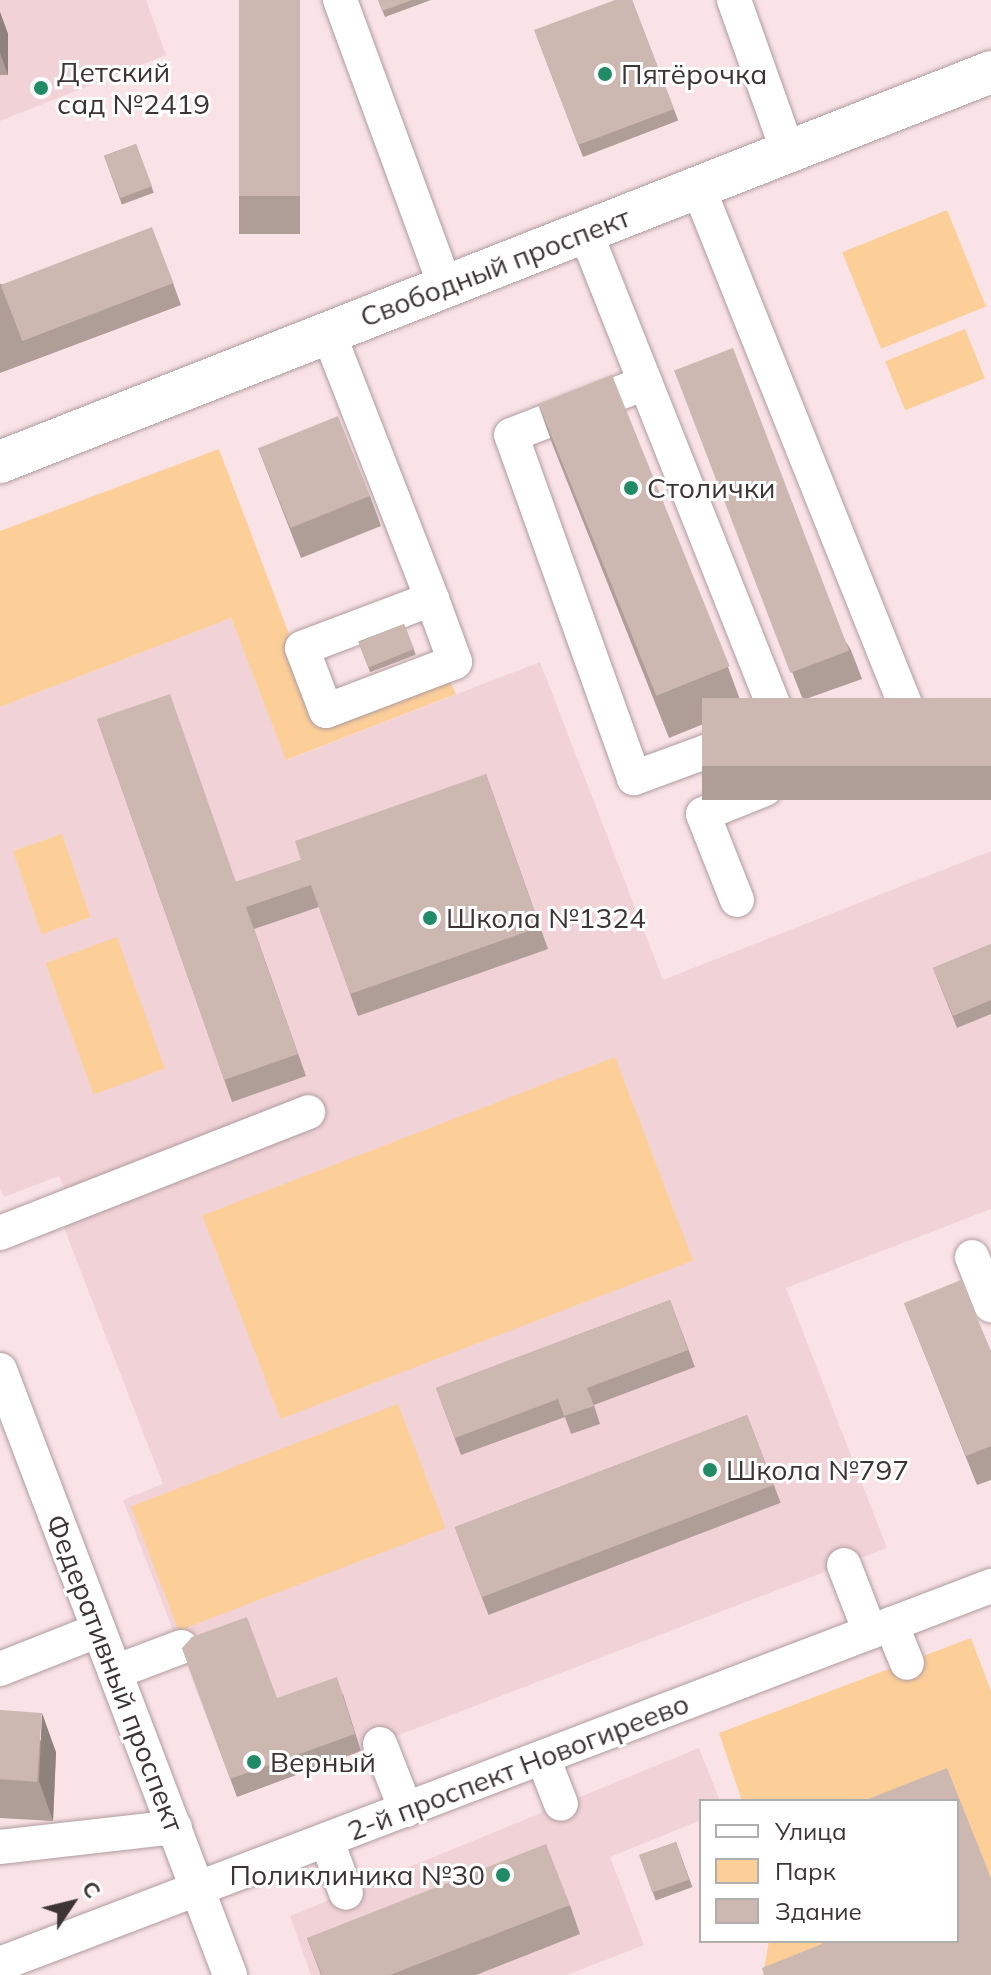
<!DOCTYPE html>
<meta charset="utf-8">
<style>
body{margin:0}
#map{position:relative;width:991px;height:1975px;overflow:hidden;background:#f9e3e6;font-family:Mulish,sans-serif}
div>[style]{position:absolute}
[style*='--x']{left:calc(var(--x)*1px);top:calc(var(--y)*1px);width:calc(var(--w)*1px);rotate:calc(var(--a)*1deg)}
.built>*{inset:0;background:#f1d3d7}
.green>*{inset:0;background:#fccf99;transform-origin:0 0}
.roads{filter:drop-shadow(0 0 2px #b09b9e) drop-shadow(0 0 2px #b09b9e)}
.minor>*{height:34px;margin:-17px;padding:0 17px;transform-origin:17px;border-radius:17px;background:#fff}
.major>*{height:42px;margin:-21px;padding:0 21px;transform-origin:21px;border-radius:21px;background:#fff}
.wall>*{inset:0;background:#af9e98;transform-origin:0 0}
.shaded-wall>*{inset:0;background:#8f817c}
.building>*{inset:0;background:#ccb8b1;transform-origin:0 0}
.dots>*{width:22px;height:22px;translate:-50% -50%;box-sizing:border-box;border:4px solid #fff;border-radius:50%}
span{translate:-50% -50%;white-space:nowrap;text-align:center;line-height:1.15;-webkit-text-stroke:6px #fff;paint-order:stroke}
.poi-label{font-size:28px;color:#3d3435}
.left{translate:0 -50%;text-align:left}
.right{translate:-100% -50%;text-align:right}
.street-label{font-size:28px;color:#3d3435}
.legend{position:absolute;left:699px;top:1799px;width:260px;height:144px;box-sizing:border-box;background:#fff;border:2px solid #b1aeae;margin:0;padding:10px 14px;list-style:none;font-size:24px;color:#3d3435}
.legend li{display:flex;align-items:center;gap:16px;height:40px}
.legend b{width:40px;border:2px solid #b1aeae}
.north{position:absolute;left:32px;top:1863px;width:80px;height:80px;-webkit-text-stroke:6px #fff;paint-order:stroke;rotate:55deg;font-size:22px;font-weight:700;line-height:32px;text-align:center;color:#3d3435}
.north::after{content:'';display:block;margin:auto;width:28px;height:36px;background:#3d3435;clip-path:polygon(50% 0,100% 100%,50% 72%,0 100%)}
</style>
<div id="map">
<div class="built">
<i style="clip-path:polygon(0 0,146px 0,166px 55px,0 121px)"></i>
<i style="clip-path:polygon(231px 618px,287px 760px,540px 662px,663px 980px,991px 851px,991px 1209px,786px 1288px,887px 1548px,237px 1797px,123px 1500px,163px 1484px,61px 1220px,72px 1206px,59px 1176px,4px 1197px,0 1188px,0 707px)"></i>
<i style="clip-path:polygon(699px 1748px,720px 1801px,701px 1801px,701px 1820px,610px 1857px,644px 1945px,567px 1975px,311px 1975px,290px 1916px)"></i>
</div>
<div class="green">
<i style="left:947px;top:210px;width:104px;height:113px;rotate:68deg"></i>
<i style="left:965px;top:329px;width:53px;height:86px;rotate:68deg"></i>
<i style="clip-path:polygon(219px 449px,322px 721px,446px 673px,456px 694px,286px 760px,231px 618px,0 707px,0 531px)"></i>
<i style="left:62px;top:834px;width:88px;height:52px;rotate:71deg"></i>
<i style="left:117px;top:937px;width:140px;height:76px;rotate:70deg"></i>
<i style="left:615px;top:1057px;width:218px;height:442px;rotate:69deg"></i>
<i style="left:398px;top:1404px;width:133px;height:286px;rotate:69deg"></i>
<i style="clip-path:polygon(971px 1638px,991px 1691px,991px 1975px,763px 1975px,769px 1941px,957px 1941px,957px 1801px,742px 1801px,719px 1733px)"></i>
</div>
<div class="roads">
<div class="minor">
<i style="--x:340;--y:0;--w:305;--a:69.8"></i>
<i style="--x:734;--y:0;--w:161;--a:70.4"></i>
<i style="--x:698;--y:187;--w:584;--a:68.18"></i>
<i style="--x:585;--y:231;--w:531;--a:68.32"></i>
<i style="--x:781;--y:724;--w:157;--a:159.8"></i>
<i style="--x:634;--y:778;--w:364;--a:-109.7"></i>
<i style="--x:511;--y:435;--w:144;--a:-21.2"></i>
<i style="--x:328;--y:332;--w:287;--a:68.7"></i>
<i style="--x:432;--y:599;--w:67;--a:69.9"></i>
<i style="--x:455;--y:662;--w:138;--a:159.2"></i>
<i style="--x:326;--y:711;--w:67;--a:-110.9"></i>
<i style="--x:302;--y:648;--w:139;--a:-20.7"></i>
<i style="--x:737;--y:900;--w:92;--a:-111.6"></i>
<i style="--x:703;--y:814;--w:67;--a:-22"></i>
<i style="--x:0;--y:1233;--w:331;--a:-21.4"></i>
<i style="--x:972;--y:1257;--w:52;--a:68.4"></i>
<i style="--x:0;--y:1370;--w:647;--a:69.18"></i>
<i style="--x:844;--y:1565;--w:72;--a:68.8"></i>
<i style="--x:891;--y:1624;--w:42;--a:67.7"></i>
<i style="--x:0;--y:1669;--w:106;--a:-21.5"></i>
<i style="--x:115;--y:1672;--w:71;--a:-20.7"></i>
<i style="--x:380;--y:1744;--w:71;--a:68.5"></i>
<i style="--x:543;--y:1758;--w:49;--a:68.6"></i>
<i style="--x:327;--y:1841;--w:55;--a:69.9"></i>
<i style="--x:0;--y:1847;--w:176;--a:-6.5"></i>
<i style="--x:0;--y:1964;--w:1061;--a:-20.88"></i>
</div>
<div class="major">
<i style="--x:0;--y:462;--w:1065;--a:-21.48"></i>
</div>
</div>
<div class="wall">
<i style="left:239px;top:0;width:61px;height:234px"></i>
<i style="clip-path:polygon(378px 0,431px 0,385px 17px)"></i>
<i style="left:632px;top:0;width:129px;height:102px;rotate:69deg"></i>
<i style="clip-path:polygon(0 12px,8px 34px,8px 75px,0 75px)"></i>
<i style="left:136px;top:144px;width:52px;height:34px;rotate:70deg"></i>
<i style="clip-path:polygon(173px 283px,181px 305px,0 373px,0 284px)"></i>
<i style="clip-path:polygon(674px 369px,851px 650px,862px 679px,803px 700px)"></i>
<i style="clip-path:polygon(538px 404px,728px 667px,743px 708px,669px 738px,553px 446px)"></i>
<i style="clip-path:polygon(258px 448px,370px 496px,381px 526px,301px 558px)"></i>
<i style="left:404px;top:624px;width:33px;height:49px;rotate:69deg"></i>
<i style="left:991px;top:698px;width:102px;height:289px;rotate:90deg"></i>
<i style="clip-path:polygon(97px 719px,236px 882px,301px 860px,486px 774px,548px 949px,358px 1016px,319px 907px,254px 929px,306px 1076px,232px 1102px)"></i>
<i style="clip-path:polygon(991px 944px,991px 1014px,957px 1028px,933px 968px)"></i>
<i style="clip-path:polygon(670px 1300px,695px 1367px,594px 1405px,600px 1424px,571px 1434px,565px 1417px,461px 1455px,436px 1388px)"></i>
<i style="clip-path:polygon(904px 1303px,991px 1351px,991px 1480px,977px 1485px)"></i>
<i style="left:747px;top:1415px;width:94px;height:313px;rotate:69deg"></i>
<i style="clip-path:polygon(182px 1648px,277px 1698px,343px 1694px,361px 1751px,237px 1797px)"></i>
<i style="clip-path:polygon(0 1710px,56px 1752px,53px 1821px,0 1818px)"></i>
<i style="left:676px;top:1842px;width:48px;height:39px;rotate:70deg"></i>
<i style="clip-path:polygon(570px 1905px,580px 1934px,476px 1975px,321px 1975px,307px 1938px)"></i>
</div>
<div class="shaded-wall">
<i style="clip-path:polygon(0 12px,8px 34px,8px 75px,0 53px)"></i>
<i style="clip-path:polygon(42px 1713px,56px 1752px,53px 1821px,39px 1781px)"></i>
</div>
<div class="building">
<i style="left:239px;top:0;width:61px;height:196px"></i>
<i style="clip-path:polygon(378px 0,412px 0,382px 11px)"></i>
<i style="clip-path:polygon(615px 0,632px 0,674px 109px,578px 145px,534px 30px)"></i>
<i style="left:136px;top:144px;width:45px;height:34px;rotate:69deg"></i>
<i style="left:152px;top:227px;width:60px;height:162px;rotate:69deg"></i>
<i style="left:733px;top:348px;width:324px;height:63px;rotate:69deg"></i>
<i style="left:612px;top:375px;width:314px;height:79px;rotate:68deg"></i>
<i style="left:338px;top:416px;width:86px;height:86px;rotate:68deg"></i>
<i style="left:404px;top:624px;width:27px;height:49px;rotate:68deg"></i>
<i style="clip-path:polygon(170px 694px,236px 882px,301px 860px,295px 841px,486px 774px,540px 927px,350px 994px,311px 885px,246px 907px,298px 1054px,224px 1080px,97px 719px)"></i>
<i style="left:991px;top:698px;width:68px;height:289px;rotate:90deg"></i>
<i style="clip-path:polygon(991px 944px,991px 1000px,953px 1016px,933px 968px)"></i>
<i style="clip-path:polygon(961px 1280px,991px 1351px,991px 1446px,966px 1456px,904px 1303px)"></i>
<i style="clip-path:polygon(670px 1300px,688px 1350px,587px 1388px,594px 1406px,564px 1416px,558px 1399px,455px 1438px,436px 1388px)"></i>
<i style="left:747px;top:1415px;width:75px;height:313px;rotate:69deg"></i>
<i style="clip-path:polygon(247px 1617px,277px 1698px,337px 1677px,355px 1734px,230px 1779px,182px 1648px,192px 1637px)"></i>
<i style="left:0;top:1710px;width:42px;height:69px;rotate:4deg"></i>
<i style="clip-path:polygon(947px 1768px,991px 1878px,991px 1975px,764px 1975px,762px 1968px,822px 1944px,821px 1941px,957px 1941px,957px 1801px,863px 1801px)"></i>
<i style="left:676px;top:1842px;width:40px;height:39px;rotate:71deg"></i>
<i style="clip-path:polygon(546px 1844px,570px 1905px,390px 1975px,322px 1975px,307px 1938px)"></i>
</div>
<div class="dots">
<i style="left:605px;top:74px;background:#218b68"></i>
<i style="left:41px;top:88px;background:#218b68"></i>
<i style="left:631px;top:488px;background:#218b68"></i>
<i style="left:430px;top:918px;background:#218b68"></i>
<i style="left:710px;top:1470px;background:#218b68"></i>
<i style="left:254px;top:1762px;background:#218b68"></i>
<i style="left:503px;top:1875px;background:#218b68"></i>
</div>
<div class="poi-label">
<span class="left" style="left:57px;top:88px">Детский<br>сад №2419</span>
<span class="left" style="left:621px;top:74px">Пятёрочка</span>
<span class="left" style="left:647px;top:488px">Столички</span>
<span class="left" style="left:446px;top:918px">Школа №1324</span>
<span class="left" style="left:726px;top:1470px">Школа №797</span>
<span class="left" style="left:270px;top:1762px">Верный</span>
<span class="right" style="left:485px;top:1875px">Поликлиника №30</span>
</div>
<div class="street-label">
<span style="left:495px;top:267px;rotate:-21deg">Свободный проспект</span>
<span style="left:115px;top:1673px;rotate:69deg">Федеративный проспект</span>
<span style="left:518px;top:1767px;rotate:-21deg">2-й проспект Новогиреево</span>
</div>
<ul class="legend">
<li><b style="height:10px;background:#fff"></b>Улица</li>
<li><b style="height:22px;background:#fccf99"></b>Парк</li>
<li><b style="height:22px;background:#ccb8b1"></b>Здание</li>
</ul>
<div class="north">С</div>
</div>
